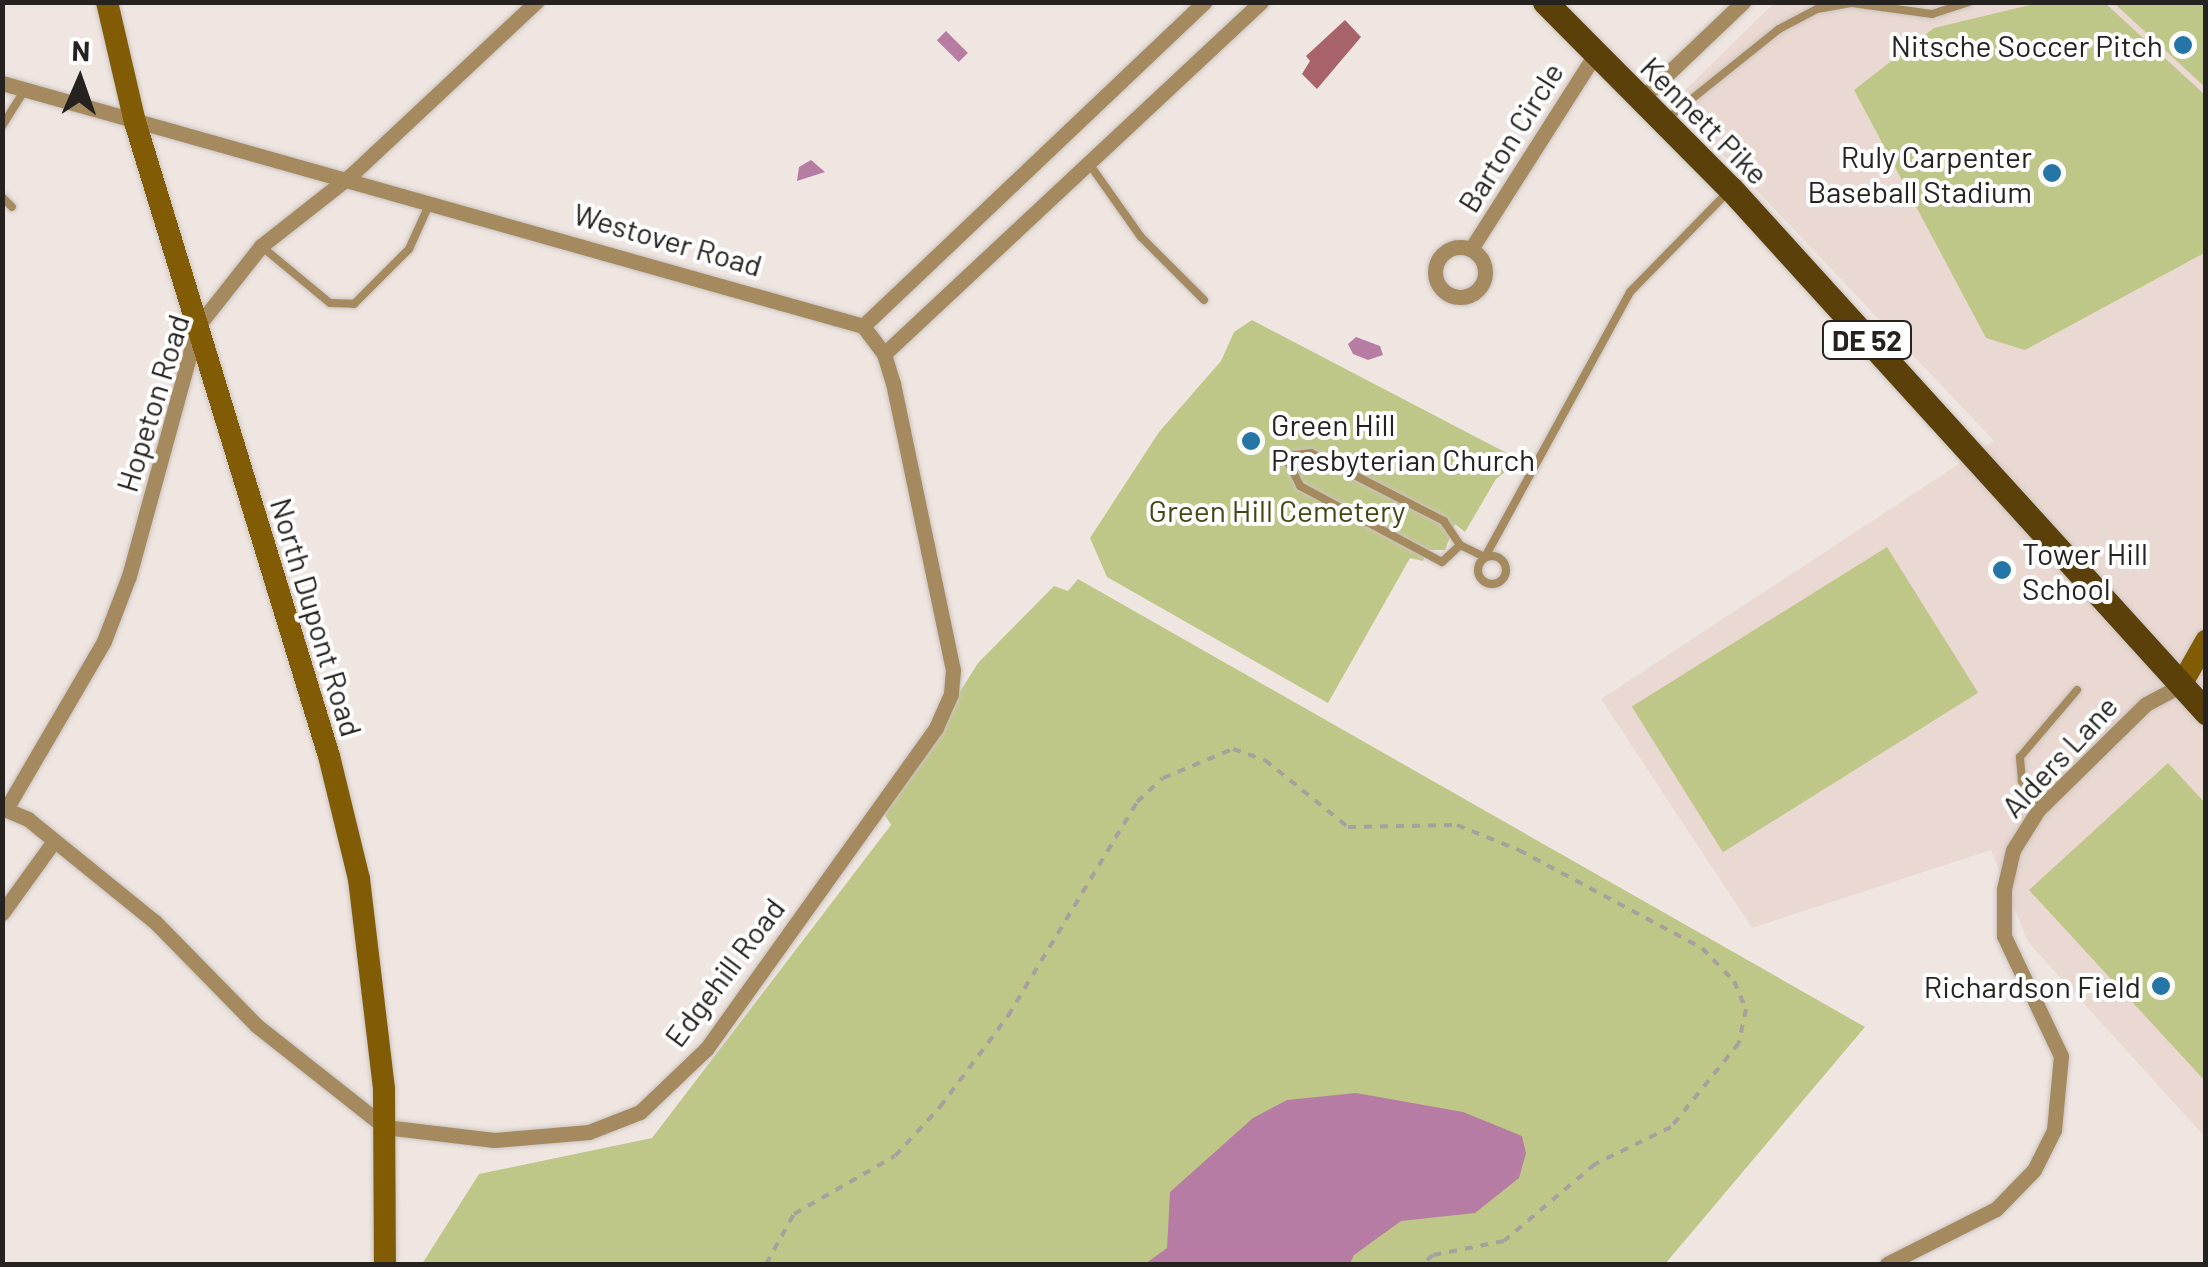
<!DOCTYPE html>
<style>
body{margin:0}
#map{position:relative;width:2208px;height:1267px;overflow:hidden;background:#efe6e2;font-family:Barlow,sans-serif}
div>[style]{position:absolute}
[style*='--x']{left:calc(var(--x)*1px);top:calc(var(--y)*1px);width:calc(var(--w)*1px);rotate:calc(var(--a)*1deg)}
.built>*{inset:0;background:#ead9d2}
.green>*{inset:0;background:#bec787;transform-origin:0 0}
.water>*{inset:0;background:#b77ca3;transform-origin:0 0}
.building>*{inset:0;background:#a8636a}
.path>*{height:4px;margin-top:-2px;transform-origin:0;background:repeating-linear-gradient(90deg,#a7a09d 0 8px,transparent 0 16px)}
.roads{filter:drop-shadow(0 0 2px #cbc3bf) drop-shadow(0 0 2px #cbc3bf)}
.lane>*{height:8px;margin:-4px;padding:0 4px;transform-origin:4px;border-radius:4px;background:#a48a5e}
.lane>.ring{margin:-4px;padding:0;box-sizing:content-box;background:none;border:8px solid #a48a5e;border-radius:50%}
.street>*{height:15px;margin:-7.5px;padding:0 7.5px;transform-origin:7.5px;border-radius:7.5px;background:#a48a5e}
.street>.ring{margin:-7.5px;padding:0;box-sizing:content-box;background:none;border:15px solid #a48a5e;border-radius:50%}
.secondary>*{height:22px;margin:-11px;padding:0 11px;transform-origin:11px;border-radius:11px;background:#815c05}
.primary>*{height:25px;margin:-12.5px;padding:0 12.5px;transform-origin:12.5px;border-radius:12.5px;background:#5b4109}
.dots>*{width:28px;height:28px;translate:-50% -50%;box-sizing:border-box;border:5px solid #fff;border-radius:50%}
span{translate:-50% -50%;white-space:nowrap;text-align:center;line-height:1.15;-webkit-text-stroke:8px #fff;paint-order:stroke}
.shield-label span{padding:2px 8px;background:#fff;border:2px solid;border-radius:8px;-webkit-text-stroke-width:0}
.shield-label{font-size:28px;color:#252220;font-weight:700}
.poi-label{font-size:30px;color:#252220}
.right{translate:-100% -50%;text-align:right}
.left{translate:0 -50%;text-align:left}
.street-label{font-size:30px;color:#252220}
.park-label{font-size:30px;color:#434714}
.frame{position:absolute;inset:0;border:5px solid #252220;pointer-events:none}
.north{position:absolute;left:30px;top:30px;width:100px;height:100px;-webkit-text-stroke:8px #fff;paint-order:stroke;rotate:2deg;font-size:28px;font-weight:700;line-height:40px;text-align:center;color:#252220}
.north::after{content:'';display:block;margin:auto;width:35px;height:45px;background:#252220;clip-path:polygon(50% 0,100% 100%,50% 72%,0 100%)}
</style>
<div id="map">
<div class="built">
<i style="clip-path:polygon(1774px 3px,2205px 3px,2205px 1137px,2028px 942px,1991px 850px,1752px 928px,1601px 699px,1994px 441px,1673px 102px)"></i>
</div>
<div class="green">
<i style="clip-path:polygon(2038px 3px,2105px 3px,2205px 95px,2206px 252px,2025px 350px,1986px 338px,1854px 90px,1934px 28px)"></i>
<i style="clip-path:polygon(2114px 3px,2205px 3px,2205px 87px)"></i>
<i style="clip-path:polygon(1252px 320px,1520px 460px,1496px 479px,1465px 532px,1455px 524px,1445px 550px,1428px 550px,1423px 561px,1410px 558px,1328px 703px,1107px 577px,1090px 538px,1159px 432px,1221px 361px,1234px 332px)"></i>
<i style="left:1887px;top:547px;width:172px;height:301px;rotate:58deg"></i>
<i style="clip-path:polygon(1078px 579px,1865px 1027px,1665px 1264px,422px 1264px,479px 1174px,652px 1138px,891px 825px,885px 815px,892px 800px,978px 663px,1054px 586px,1068px 591px)"></i>
<i style="clip-path:polygon(2168px 763px,2205px 803px,2205px 1081px,2029px 890px)"></i>
</div>
<div class="water">
<i style="left:946px;top:31px;width:31px;height:13px;rotate:45deg"></i>
<i style="clip-path:polygon(811px 160px,825px 172px,797px 181px,799px 167px)"></i>
<i style="clip-path:polygon(1356px 337px,1380px 346px,1383px 355px,1368px 360px,1353px 354px,1348px 344px)"></i>
<i style="clip-path:polygon(1356px 1093px,1463px 1112px,1522px 1136px,1526px 1153px,1519px 1178px,1475px 1213px,1401px 1221px,1354px 1255px,1350px 1264px,1145px 1264px,1167px 1248px,1170px 1192px,1253px 1118px,1287px 1100px)"></i>
</div>
<div class="building">
<i style="clip-path:polygon(1345px 20px,1361px 37px,1317px 89px,1302px 74px,1310px 61px,1306px 56px)"></i>
</div>
<div class="path">
<i style="--x:766;--y:1264;--w:57;--a:-60.8"></i>
<i style="--x:794;--y:1214;--w:116;--a:-29.9"></i>
<i style="--x:895;--y:1156;--w:67;--a:-47.4"></i>
<i style="--x:940;--y:1107;--w:114;--a:-53.2"></i>
<i style="--x:1008;--y:1016;--w:250;--a:-58.9"></i>
<i style="--x:1137;--y:802;--w:35;--a:-43"></i>
<i style="--x:1163;--y:778;--w:76;--a:-22.5"></i>
<i style="--x:1233;--y:749;--w:34;--a:19"></i>
<i style="--x:1265;--y:760;--w:107;--a:38.9"></i>
<i style="--x:1348;--y:827;--w:109;--a:-1.1"></i>
<i style="--x:1457;--y:825;--w:67;--a:22"></i>
<i style="--x:1519;--y:850;--w:208;--a:28.2"></i>
<i style="--x:1702;--y:948;--w:46;--a:45.9"></i>
<i style="--x:1734;--y:981;--w:30;--a:67"></i>
<i style="--x:1746;--y:1009;--w:35;--a:102"></i>
<i style="--x:1739;--y:1043;--w:108;--a:129"></i>
<i style="--x:1671;--y:1127;--w:85;--a:154"></i>
<i style="--x:1595;--y:1164;--w:119;--a:139.8"></i>
<i style="--x:1504;--y:1241;--w:72;--a:168.8"></i>
<i style="--x:1433;--y:1255;--w:14;--a:141"></i>
</div>
<div class="roads">
<div class="lane">
<i style="--x:1668;--y:118;--w:142;--a:-38.7"></i>
<i style="--x:1779;--y:29;--w:43;--a:-27.8"></i>
<i style="--x:1817;--y:9;--w:36;--a:-10"></i>
<i style="--x:1852;--y:3;--w:81;--a:7.8"></i>
<i style="--x:1932;--y:14;--w:38;--a:-18"></i>
<i style="--x:2;--y:126;--w:41;--a:-57.8"></i>
<i style="--x:1090;--y:165;--w:88;--a:54.7"></i>
<i style="--x:1141;--y:237;--w:89;--a:45"></i>
<i style="--x:2;--y:197;--w:14;--a:45"></i>
<i style="--x:261;--y:246;--w:89;--a:39.6"></i>
<i style="--x:330;--y:303;--w:24;--a:2"></i>
<i style="--x:354;--y:304;--w:78;--a:-45"></i>
<i style="--x:409;--y:249;--w:48;--a:-65.6"></i>
<i style="--x:1460;--y:545;--w:29;--a:-124"></i>
<i style="--x:1444;--y:521;--w:149;--a:-152.9"></i>
<i style="--x:1311;--y:453;--w:16;--a:173"></i>
<i style="--x:1295;--y:455;--w:11;--a:124"></i>
<i style="--x:1289;--y:464;--w:25;--a:63"></i>
<i style="--x:1300;--y:486;--w:161;--a:28.2"></i>
<i style="--x:1442;--y:562;--w:25;--a:-43"></i>
<i style="--x:1460;--y:545;--w:28;--a:26"></i>
<i style="--x:1485;--y:557;--w:302;--a:-61.3"></i>
<i style="--x:1630;--y:292;--w:141;--a:-45.6"></i>
<i class="ring" style="left:1478px;top:556px;width:20px;height:20px"></i>
<i style="--x:2042;--y:806;--w:32;--a:-129"></i>
<i style="--x:2022;--y:781;--w:24;--a:-95"></i>
<i style="--x:2020;--y:757;--w:88;--a:-49.6"></i>
</div>
<div class="street">
<i style="--x:2;--y:83;--w:895;--a:15.76"></i>
<i style="--x:863;--y:326;--w:35;--a:53"></i>
<i style="--x:884;--y:354;--w:30;--a:73"></i>
<i style="--x:893;--y:383;--w:293;--a:78.2"></i>
<i style="--x:953;--y:670;--w:24;--a:95"></i>
<i style="--x:951;--y:694;--w:37;--a:114"></i>
<i style="--x:936;--y:728;--w:395;--a:125.6"></i>
<i style="--x:706;--y:1049;--w:91;--a:136.3"></i>
<i style="--x:640;--y:1112;--w:55;--a:158.6"></i>
<i style="--x:589;--y:1132;--w:95;--a:175.2"></i>
<i style="--x:494;--y:1140;--w:110;--a:-173.2"></i>
<i style="--x:385;--y:1127;--w:164;--a:-141.7"></i>
<i style="--x:256;--y:1025;--w:144;--a:-134.4"></i>
<i style="--x:155;--y:922;--w:164;--a:-141"></i>
<i style="--x:28;--y:819;--w:28;--a:-157"></i>
<i style="--x:1639;--y:101;--w:144;--a:-43.6"></i>
<i class="ring" style="left:1435px;top:247px;width:35px;height:35px"></i>
<i style="--x:1471;--y:249;--w:231;--a:-57.5"></i>
<i style="--x:863;--y:326;--w:471;--a:-43.5"></i>
<i style="--x:884;--y:354;--w:516;--a:-43.04"></i>
<i style="--x:6;--y:809;--w:194;--a:-59.7"></i>
<i style="--x:104;--y:641;--w:70;--a:-69"></i>
<i style="--x:129;--y:576;--w:258;--a:-74.7"></i>
<i style="--x:197;--y:327;--w:103;--a:-51.7"></i>
<i style="--x:261;--y:246;--w:113;--a:-38.2"></i>
<i style="--x:350;--y:176;--w:255;--a:-43.1"></i>
<i style="--x:2;--y:913;--w:89;--a:-54.2"></i>
<i style="--x:1887;--y:1264;--w:122;--a:-26.8"></i>
<i style="--x:1996;--y:1209;--w:54;--a:-45.7"></i>
<i style="--x:2034;--y:1170;--w:45;--a:-63.4"></i>
<i style="--x:2054;--y:1130;--w:74;--a:-84.6"></i>
<i style="--x:2061;--y:1056;--w:133;--a:-115.4"></i>
<i style="--x:2004;--y:936;--w:47;--a:-90"></i>
<i style="--x:2004;--y:889;--w:40;--a:-77"></i>
<i style="--x:2013;--y:850;--w:47;--a:-58"></i>
<i style="--x:2038;--y:810;--w:151;--a:-44.5"></i>
<i style="--x:2146;--y:704;--w:40;--a:-28"></i>
</div>
<div class="secondary">
<i style="--x:107;--y:2;--w:123;--a:76.9"></i>
<i style="--x:135;--y:122;--w:663;--a:72.99"></i>
<i style="--x:329;--y:756;--w:127;--a:76.3"></i>
<i style="--x:359;--y:879;--w:211;--a:83.2"></i>
<i style="--x:384;--y:1089;--w:175;--a:89.7"></i>
<i style="--x:2181;--y:685;--w:51;--a:-60.4"></i>
</div>
<div class="primary">
<i style="--x:1545;--y:2;--w:264;--a:45.2"></i>
<i style="--x:1731;--y:189;--w:707;--a:47.75"></i>
</div>
</div>
<div class="dots">
<i style="left:2183px;top:45px;background:#2576a7"></i>
<i style="left:2052px;top:173px;background:#2576a7"></i>
<i style="left:1251px;top:441px;background:#2576a7"></i>
<i style="left:2002px;top:570px;background:#2576a7"></i>
<i style="left:2161px;top:986px;background:#2576a7"></i>
</div>
<div class="shield-label">
<span style="left:1867px;top:340px">DE 52</span>
</div>
<div class="poi-label">
<span class="right" style="left:2163px;top:45px">Nitsche Soccer Pitch</span>
<span class="right" style="left:2032px;top:173px">Ruly Carpenter<br>Baseball Stadium</span>
<span class="left" style="left:1271px;top:441px">Green Hill<br>Presbyterian Church</span>
<span class="left" style="left:2022px;top:570px">Tower Hill<br>School</span>
<span class="right" style="left:2141px;top:986px">Richardson Field</span>
</div>
<div class="street-label">
<span style="left:1705px;top:120px;rotate:45deg">Kennett Pike</span>
<span style="left:1510px;top:137px;rotate:-58deg">Barton Circle</span>
<span style="left:668px;top:239px;rotate:16deg">Westover Road</span>
<span style="left:152px;top:403px;rotate:-73deg">Hopeton Road</span>
<span style="left:317px;top:617px;rotate:73deg">North Dupont Road</span>
<span style="left:2059px;top:756px;rotate:-47deg">Alders Lane</span>
<span style="left:724px;top:972px;rotate:-53deg">Edgehill Road</span>
</div>
<div class="park-label">
<span style="left:1277px;top:510px">Green Hill Cemetery</span>
</div>
<div class="frame"></div>
<div class="north">N</div>
</div>
